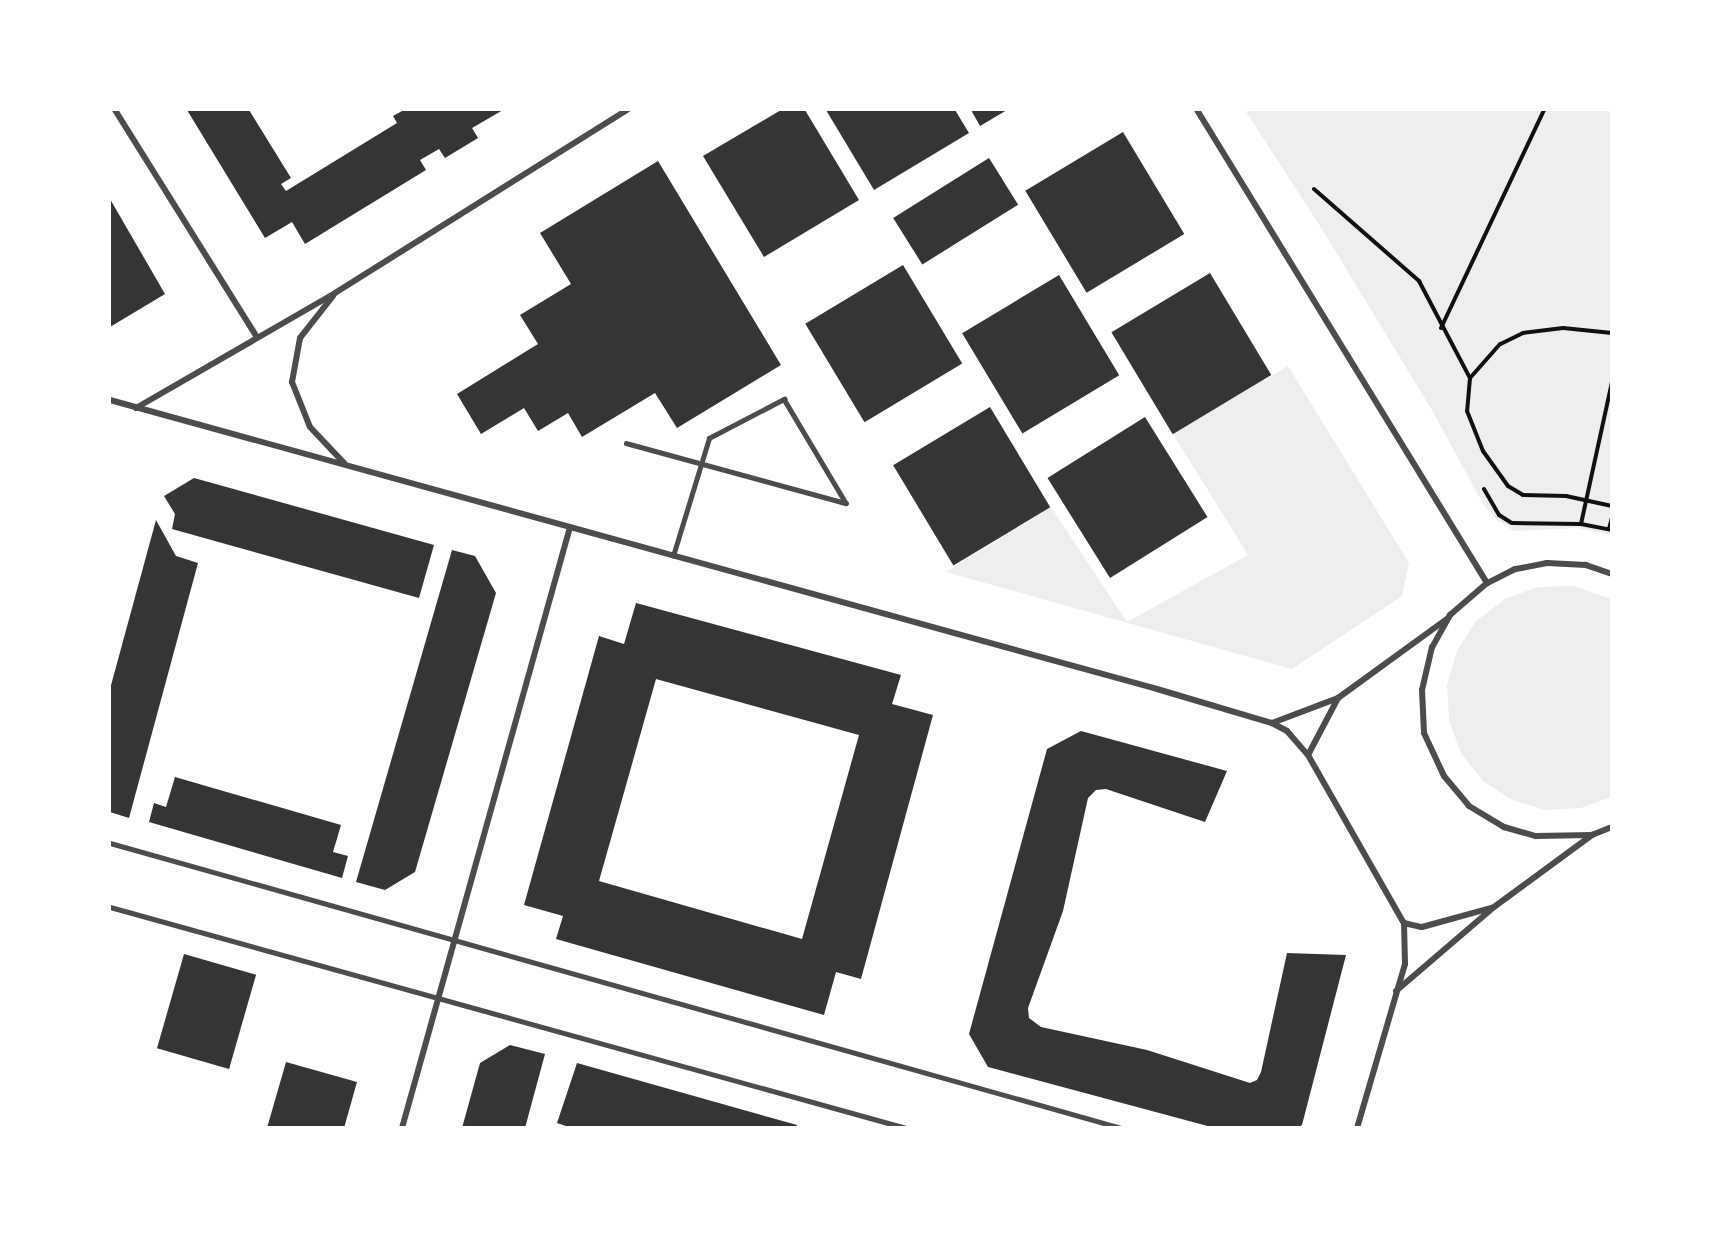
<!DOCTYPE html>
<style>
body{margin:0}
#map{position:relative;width:1721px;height:1237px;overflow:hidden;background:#fff;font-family:"Libre Baskerville",serif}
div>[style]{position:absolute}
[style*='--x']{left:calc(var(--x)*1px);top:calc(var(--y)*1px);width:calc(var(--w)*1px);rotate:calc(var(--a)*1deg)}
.green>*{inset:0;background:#eee}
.building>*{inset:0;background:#353535;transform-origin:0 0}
.path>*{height:4px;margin:-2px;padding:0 2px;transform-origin:2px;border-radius:2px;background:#111}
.service>*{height:4.5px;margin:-2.25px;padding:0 2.25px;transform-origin:2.25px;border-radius:2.25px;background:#4c4c4c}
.pedestrian>*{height:5px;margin:-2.5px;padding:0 2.5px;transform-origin:2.5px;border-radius:2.5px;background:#4c4c4c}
.minor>*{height:6px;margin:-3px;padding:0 3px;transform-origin:3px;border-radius:3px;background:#4c4c4c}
span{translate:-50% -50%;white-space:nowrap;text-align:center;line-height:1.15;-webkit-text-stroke:5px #fff;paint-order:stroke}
.frame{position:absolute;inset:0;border:111px solid #fff;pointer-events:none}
</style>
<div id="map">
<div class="green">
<i style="clip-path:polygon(1245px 110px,1611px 110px,1611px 535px,1577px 528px,1514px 531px,1497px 520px,1483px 504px,1433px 412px,1325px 234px)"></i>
<i style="clip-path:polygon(1288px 366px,1409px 563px,1402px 596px,1292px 669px,946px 572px,1051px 507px,1127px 622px,1248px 555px,1173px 434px)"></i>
<i style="clip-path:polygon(1573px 586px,1611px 599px,1611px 797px,1581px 808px,1546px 810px,1512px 800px,1483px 781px,1461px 753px,1449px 720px,1447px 685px,1457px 651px,1476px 621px,1505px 599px,1538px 587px)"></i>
</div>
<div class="building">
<i style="clip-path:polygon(187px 110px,249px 110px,291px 178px,281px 184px,286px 191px,397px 123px,393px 116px,404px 110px,503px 110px,472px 128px,478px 138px,445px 158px,439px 149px,420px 160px,426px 170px,305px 244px,292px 222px,265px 238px)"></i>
<i style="clip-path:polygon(781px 110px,805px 110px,859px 200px,764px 257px,703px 156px)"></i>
<i style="clip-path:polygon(826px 110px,955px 110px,969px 133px,874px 190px)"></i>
<i style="clip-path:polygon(971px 110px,1007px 110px,980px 126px)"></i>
<i style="left:1123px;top:132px;width:119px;height:114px;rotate:59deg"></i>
<i style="left:989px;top:158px;width:55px;height:113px;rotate:58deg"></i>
<i style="clip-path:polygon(658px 161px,781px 365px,677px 428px,655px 393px,582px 437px,568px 413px,538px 431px,524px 408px,481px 434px,457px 394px,538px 344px,520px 315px,571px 284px,540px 233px)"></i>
<i style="clip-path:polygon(110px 199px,165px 294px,110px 327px)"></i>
<i style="left:903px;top:265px;width:115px;height:114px;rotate:59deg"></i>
<i style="left:1210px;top:273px;width:119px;height:115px;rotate:59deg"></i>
<i style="left:1059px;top:275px;width:117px;height:113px;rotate:59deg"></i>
<i style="left:990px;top:407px;width:117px;height:113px;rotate:59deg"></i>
<i style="left:1145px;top:417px;width:118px;height:115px;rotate:58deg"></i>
<i style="clip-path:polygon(194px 478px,434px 545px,419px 598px,172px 529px,175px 514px,164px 496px)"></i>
<i style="clip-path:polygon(156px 520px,176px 556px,198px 563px,129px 818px,110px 812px,110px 689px)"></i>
<i style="clip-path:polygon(452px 550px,475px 556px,496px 593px,415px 872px,385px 890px,356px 882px)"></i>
<i style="clip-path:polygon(evenodd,636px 603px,901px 675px,892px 704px,933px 715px,861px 979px,836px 972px,824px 1015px,556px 939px,563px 916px,524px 905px,599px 636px,624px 644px,636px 603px,656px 679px,859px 735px,802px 939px,599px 881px,656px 679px)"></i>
<i style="clip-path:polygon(1081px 731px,1227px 771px,1205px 822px,1106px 789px,1096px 790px,1088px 798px,1063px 911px,1028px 1008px,1029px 1018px,1041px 1027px,1147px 1050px,1250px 1083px,1257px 1080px,1261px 1072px,1287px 953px,1346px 955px,1302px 1125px,1297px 1128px,1215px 1128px,988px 1067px,969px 1034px,1047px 749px)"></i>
<i style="clip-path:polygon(175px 777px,341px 825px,333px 852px,348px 856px,342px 878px,149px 822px,154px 803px,166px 807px)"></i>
<i style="left:184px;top:954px;width:75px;height:98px;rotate:16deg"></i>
<i style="clip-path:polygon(510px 1045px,545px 1054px,525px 1128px,462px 1128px,480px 1063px)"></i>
<i style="clip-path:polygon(286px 1062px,357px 1082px,344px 1128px,267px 1128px)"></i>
<i style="clip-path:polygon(577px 1063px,797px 1125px,796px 1128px,572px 1128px,557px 1123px)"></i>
</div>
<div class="path">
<i style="--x:1314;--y:189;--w:140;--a:41.2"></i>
<i style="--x:1419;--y:281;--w:110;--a:62.3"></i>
<i style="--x:1441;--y:328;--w:241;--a:-64.7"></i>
<i style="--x:1612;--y:333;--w:49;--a:-174.2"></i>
<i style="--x:1563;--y:328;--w:40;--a:172.9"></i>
<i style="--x:1523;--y:333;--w:25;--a:154"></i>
<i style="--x:1500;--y:344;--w:45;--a:131.4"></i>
<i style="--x:1470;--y:378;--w:33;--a:95"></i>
<i style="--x:1467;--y:411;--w:43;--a:68.2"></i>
<i style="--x:1483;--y:451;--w:43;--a:54.5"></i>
<i style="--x:1508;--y:486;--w:17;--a:31"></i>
<i style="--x:1523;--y:495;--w:43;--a:1.3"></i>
<i style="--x:1566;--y:496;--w:47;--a:12.3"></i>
<i style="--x:1484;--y:489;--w:30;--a:60"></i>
<i style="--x:1499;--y:515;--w:15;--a:32"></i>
<i style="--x:1512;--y:523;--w:69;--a:0.8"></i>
<i style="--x:1581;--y:524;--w:32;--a:11"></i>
<i style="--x:1581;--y:524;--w:145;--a:-77.7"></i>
<i style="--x:1609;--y:529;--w:11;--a:-75"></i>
</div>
<div class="service">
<i style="--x:626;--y:443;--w:228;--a:15.3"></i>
<i style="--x:673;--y:556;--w:123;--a:-73"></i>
<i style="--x:709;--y:438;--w:85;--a:-27.5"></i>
<i style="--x:784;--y:399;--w:121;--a:59.2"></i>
</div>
<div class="pedestrian">
<i style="--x:110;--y:843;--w:1050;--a:15.74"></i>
<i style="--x:110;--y:907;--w:826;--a:15.52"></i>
</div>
<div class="minor">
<i style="--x:115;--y:110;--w:266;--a:58"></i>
<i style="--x:1197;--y:110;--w:555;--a:58.49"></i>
<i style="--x:333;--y:296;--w:53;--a:128.2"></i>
<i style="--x:300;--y:338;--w:45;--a:100.3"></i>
<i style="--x:292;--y:382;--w:48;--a:68.2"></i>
<i style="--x:310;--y:427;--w:50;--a:46.6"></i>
<i style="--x:110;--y:400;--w:1086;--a:15.43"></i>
<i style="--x:1157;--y:689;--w:120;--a:16.5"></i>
<i style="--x:1272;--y:723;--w:17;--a:28"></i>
<i style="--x:1287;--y:731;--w:32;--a:49"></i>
<i style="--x:1308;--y:755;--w:193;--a:60.3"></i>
<i style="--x:1404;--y:923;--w:41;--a:88.6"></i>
<i style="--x:1405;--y:964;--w:171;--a:106.3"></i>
<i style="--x:136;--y:408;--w:230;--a:-30"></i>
<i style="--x:335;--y:293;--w:345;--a:-32.1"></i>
<i style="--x:1612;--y:574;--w:28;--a:-161"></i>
<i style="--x:1586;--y:565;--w:39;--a:-177"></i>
<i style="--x:1547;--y:563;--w:33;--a:169"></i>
<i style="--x:1515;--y:569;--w:31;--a:153"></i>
<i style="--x:1487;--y:583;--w:49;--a:139.1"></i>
<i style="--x:1450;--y:615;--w:37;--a:119"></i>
<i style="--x:1432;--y:647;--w:44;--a:103.1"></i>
<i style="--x:1422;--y:690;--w:43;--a:87.3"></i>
<i style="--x:1424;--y:733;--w:47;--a:65.1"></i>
<i style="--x:1444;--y:776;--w:39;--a:50"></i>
<i style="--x:1469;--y:806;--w:41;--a:31"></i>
<i style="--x:1504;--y:827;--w:33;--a:16"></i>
<i style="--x:1536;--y:836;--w:56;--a:-1"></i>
<i style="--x:1592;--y:835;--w:22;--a:-22"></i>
<i style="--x:1272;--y:723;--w:71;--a:-20.7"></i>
<i style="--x:1338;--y:698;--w:136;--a:-36"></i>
<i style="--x:1308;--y:755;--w:64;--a:-62.2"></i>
<i style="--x:1404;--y:923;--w:18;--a:13"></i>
<i style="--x:1422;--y:927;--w:72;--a:-15.4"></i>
<i style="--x:1396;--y:991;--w:129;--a:-40.6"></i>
<i style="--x:1494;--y:907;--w:122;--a:-36.3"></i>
<i style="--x:402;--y:1128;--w:624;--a:-74.38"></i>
</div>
<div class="frame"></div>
</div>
